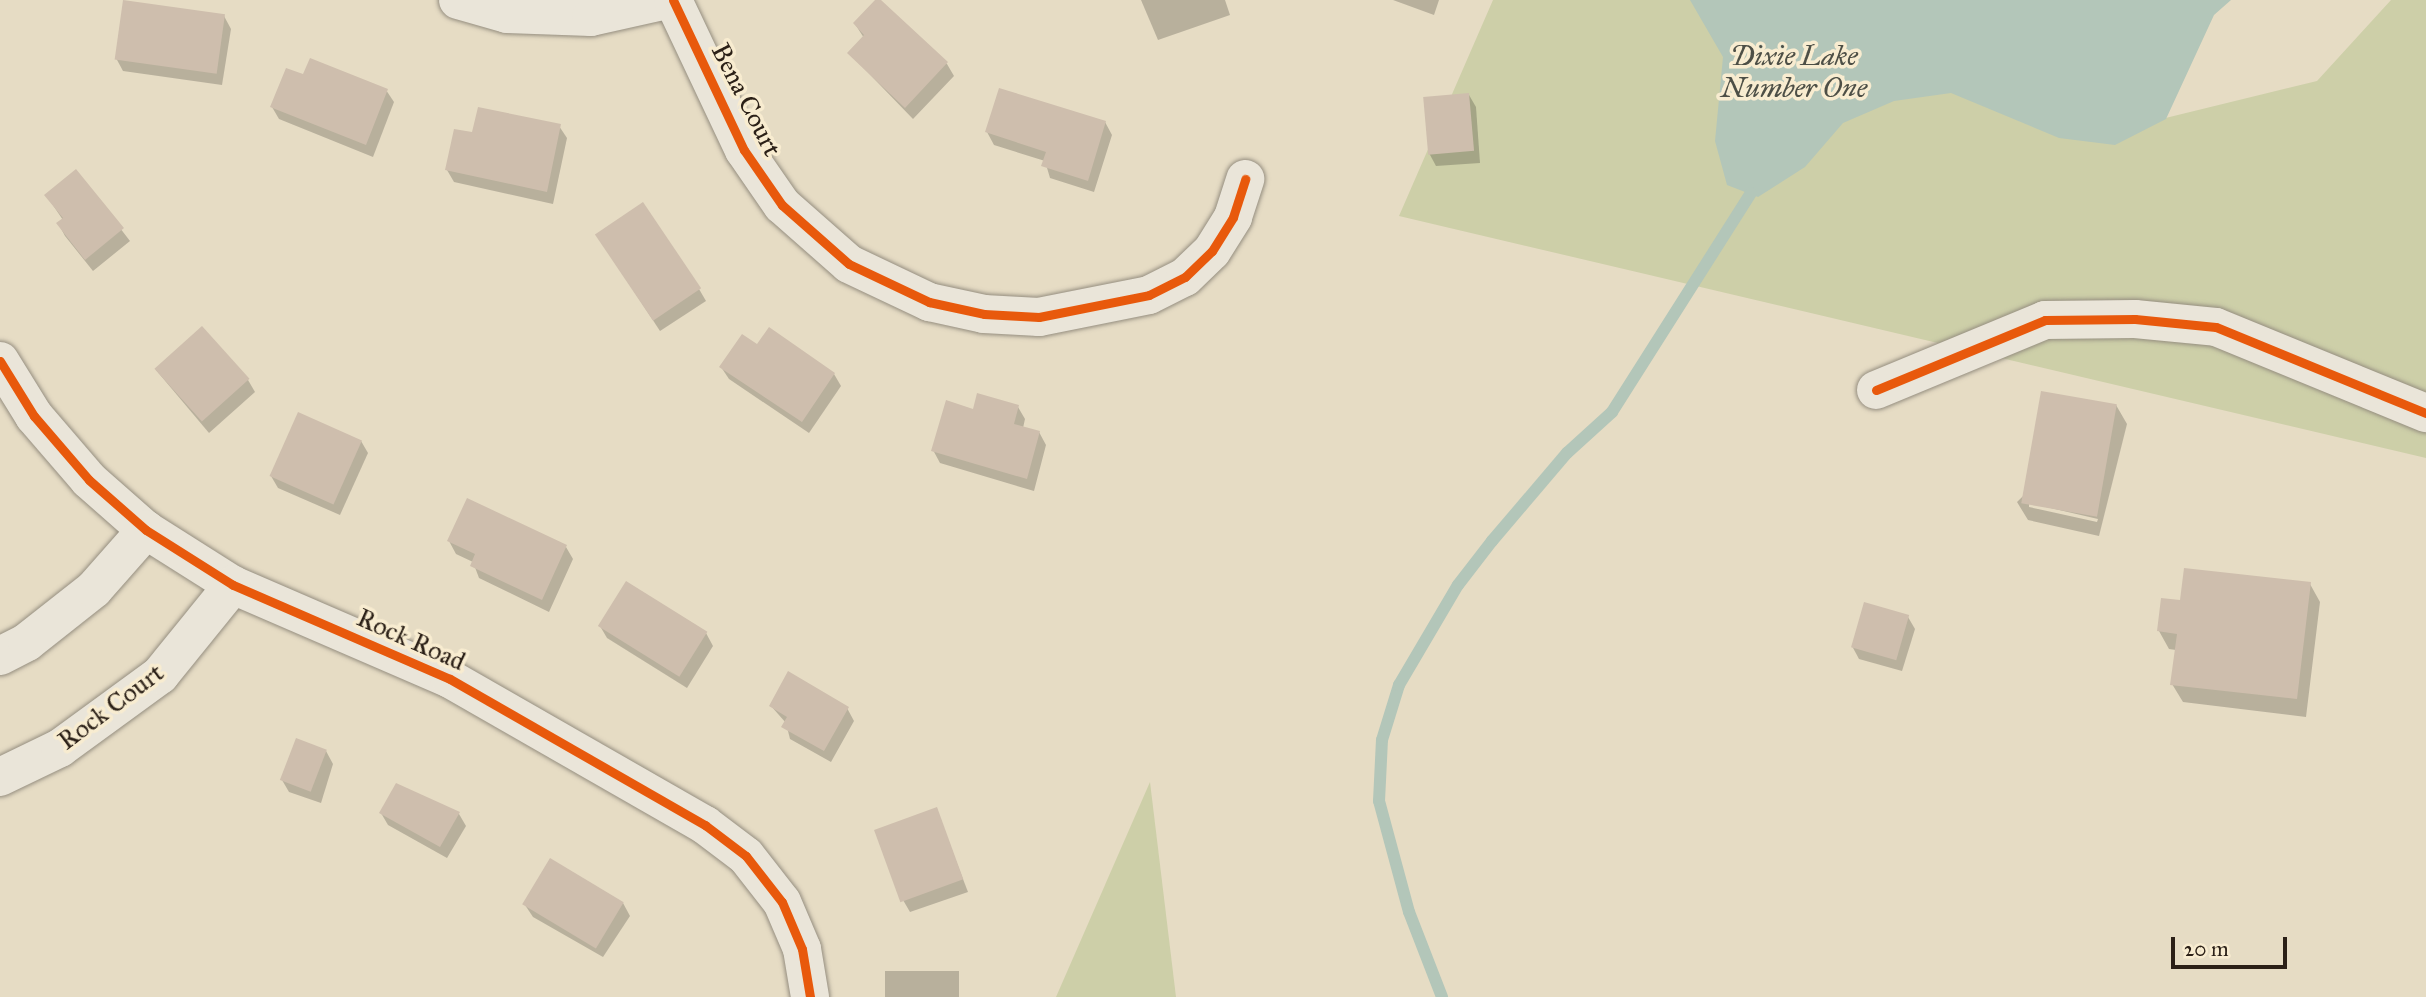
<!DOCTYPE html>
<style>
body{margin:0}
#map{position:relative;width:2426px;height:997px;overflow:hidden;background:#e6dcc4;font-family:"IM FELL Great Primer",serif}
div>[style]{position:absolute}
[style*='--x']{left:calc(var(--x)*1px);top:calc(var(--y)*1px);width:calc(var(--w)*1px);rotate:calc(var(--a)*1deg)}
.green>*{inset:0;background:#cdcfa8}
.water>*{inset:0;background:#b3c6b9}
.shadow>*{inset:0;background:#0003;transform-origin:0 0}
.stream>*{height:12px;margin:-6px;padding:0 6px;transform-origin:6px;border-radius:6px;background:#b3c6b9}
.building>*{inset:0;background:#cebead;transform-origin:0 0}
.roads{filter:drop-shadow(0 0 2px #958e80) drop-shadow(0 0 2px #958e80)}
.minor>*{height:38px;margin:-19px;padding:0 19px;transform-origin:19px;border-radius:19px;background:#eae5d9}
.cycleway>*{height:9px;margin:-4.5px;padding:0 4.5px;transform-origin:4.5px;border-radius:4.5px;background:#e8590c}
span{translate:-50% -50%;white-space:nowrap;text-align:center;line-height:1.15;-webkit-text-stroke:7px #f8ecd0;paint-order:stroke}
.street-label{font-size:26px;color:#2b2017}
.water-label{font-size:28px;color:#4d4f46;font-style:italic}
.scale{position:absolute;left:2171px;top:937px;width:116px;height:32px;box-sizing:border-box;border:4px solid #2b2017;border-top:0;padding-left:9px;font-size:21px;line-height:24px;white-space:nowrap;color:#2b2017;-webkit-text-stroke:5px #f8ecd0;paint-order:stroke}
</style>
<div id="map">
<div class="green">
<i style="clip-path:polygon(1493px 0,1847px 0,2137px 125px,2317px 81px,2391px 0,2426px 0,2426px 458px,1399px 216px)"></i>
<i style="clip-path:polygon(1150px 782px,1176px 997px,1056px 997px)"></i>
</div>
<div class="water">
<i style="clip-path:polygon(1690px 0,2231px 0,2214px 15px,2166px 119px,2115px 145px,2059px 138px,1951px 93px,1894px 101px,1843px 123px,1805px 167px,1758px 197px,1727px 185px,1715px 141px,1723px 57px)"></i>
</div>
<div class="shadow">
<i style="clip-path:polygon(878px 0,947px 64px,954px 76px,913px 119px,850px 54px,864px 38px,855px 24px)"></i>
<i style="clip-path:polygon(1141px 0,1225px 0,1230px 15px,1158px 40px)"></i>
<i style="clip-path:polygon(1393px 0,1439px 0,1434px 15px)"></i>
<i style="clip-path:polygon(224px 16px,231px 29px,222px 85px,123px 71px,116px 58px)"></i>
<i style="clip-path:polygon(304px 77px,386px 90px,394px 102px,373px 157px,279px 119px,272px 107px)"></i>
<i style="clip-path:polygon(1469px 95px,1476px 107px,1480px 163px,1436px 166px,1429px 153px)"></i>
<i style="clip-path:polygon(1105px 122px,1112px 135px,1094px 192px,1050px 178px,1045px 161px,994px 145px,987px 132px)"></i>
<i style="clip-path:polygon(559px 126px,567px 138px,553px 204px,454px 182px,447px 170px,474px 135px)"></i>
<i style="clip-path:polygon(76px 171px,130px 241px,93px 271px,65px 236px,58px 223px,63px 220px,46px 195px)"></i>
<i style="clip-path:polygon(605px 247px,699px 289px,706px 301px,660px 331px)"></i>
<i style="clip-path:polygon(757px 346px,834px 374px,841px 386px,809px 433px,729px 379px,721px 367px)"></i>
<i style="clip-path:polygon(156px 370px,248px 380px,255px 392px,209px 433px)"></i>
<i style="clip-path:polygon(evenodd,2116px 405px,2127px 424px,2099px 536px,2028px 520px,2017px 502px,2116px 405px,2029px 503px,2098px 519px,2097px 522px,2029px 507px,2029px 503px)"></i>
<i style="clip-path:polygon(1018px 407px,1025px 419px,1023px 428px,1039px 432px,1046px 445px,1034px 491px,940px 463px,933px 450px,974px 411px)"></i>
<i style="clip-path:polygon(361px 441px,368px 453px,340px 515px,278px 488px,271px 476px)"></i>
<i style="clip-path:polygon(468px 500px,566px 547px,573px 559px,549px 612px,479px 578px,473px 562px,456px 554px,449px 541px)"></i>
<i style="clip-path:polygon(2310px 584px,2320px 602px,2306px 717px,2183px 702px,2172px 684px,2176px 650px,2169px 649px,2159px 631px)"></i>
<i style="clip-path:polygon(1908px 617px,1915px 629px,1902px 671px,1859px 659px,1852px 646px)"></i>
<i style="clip-path:polygon(600px 626px,706px 633px,713px 646px,687px 688px,607px 638px)"></i>
<i style="clip-path:polygon(771px 706px,847px 708px,854px 721px,831px 762px,790px 739px,786px 723px)"></i>
<i style="clip-path:polygon(326px 751px,333px 764px,321px 803px,289px 792px,282px 780px)"></i>
<i style="clip-path:polygon(936px 809px,968px 892px,910px 912px,903px 900px)"></i>
<i style="clip-path:polygon(381px 813px,459px 814px,466px 826px,447px 858px,388px 825px)"></i>
<i style="clip-path:polygon(623px 903px,630px 916px,603px 957px,533px 917px,525px 905px)"></i>
<i style="left:885px;top:971px;width:74px;height:26px"></i>
</div>
<div class="stream">
<i style="--x:1442;--y:997;--w:91;--a:-111.2"></i>
<i style="--x:1409;--y:912;--w:115;--a:-105.1"></i>
<i style="--x:1379;--y:801;--w:61;--a:-87.2"></i>
<i style="--x:1382;--y:740;--w:58;--a:-72.8"></i>
<i style="--x:1399;--y:685;--w:116;--a:-59.5"></i>
<i style="--x:1458;--y:585;--w:56;--a:-52.3"></i>
<i style="--x:1492;--y:541;--w:116;--a:-49.6"></i>
<i style="--x:1567;--y:453;--w:61;--a:-42.3"></i>
<i style="--x:1612;--y:412;--w:259;--a:-57.6"></i>
</div>
<div class="building">
<i style="left:123px;top:0;width:103px;height:60px;rotate:8deg"></i>
<i style="clip-path:polygon(875px 0,881px 0,948px 62px,905px 108px,847px 53px,864px 35px,853px 23px)"></i>
<i style="clip-path:polygon(310px 58px,388px 89px,366px 145px,270px 107px,286px 68px,303px 74px)"></i>
<i style="clip-path:polygon(999px 88px,1106px 121px,1088px 181px,1041px 166px,1046px 152px,985px 132px)"></i>
<i style="left:1469px;top:93px;width:58px;height:46px;rotate:85deg"></i>
<i style="clip-path:polygon(478px 107px,561px 124px,547px 192px,445px 170px,454px 129px,472px 132px)"></i>
<i style="clip-path:polygon(76px 169px,124px 228px,85px 260px,56px 223px,63px 218px,44px 195px)"></i>
<i style="left:643px;top:202px;width:104px;height:58px;rotate:56deg"></i>
<i style="left:202px;top:326px;width:71px;height:64px;rotate:48deg"></i>
<i style="clip-path:polygon(769px 327px,835px 373px,802px 422px,719px 367px,742px 334px,757px 344px)"></i>
<i style="left:2041px;top:391px;width:77px;height:114px;rotate:10deg"></i>
<i style="clip-path:polygon(977px 393px,1019px 405px,1014px 424px,1040px 431px,1027px 479px,931px 451px,946px 400px,973px 409px)"></i>
<i style="left:298px;top:412px;width:70px;height:70px;rotate:24deg"></i>
<i style="clip-path:polygon(467px 498px,567px 545px,542px 600px,470px 566px,475px 554px,447px 541px)"></i>
<i style="clip-path:polygon(2184px 568px,2311px 582px,2297px 699px,2170px 685px,2177px 634px,2157px 631px,2161px 598px,2180px 600px)"></i>
<i style="left:626px;top:581px;width:96px;height:53px;rotate:32deg"></i>
<i style="left:1864px;top:602px;width:47px;height:47px;rotate:16deg"></i>
<i style="clip-path:polygon(788px 671px,849px 707px,824px 751px,781px 727px,787px 717px,769px 706px)"></i>
<i style="left:296px;top:738px;width:33px;height:45px;rotate:21deg"></i>
<i style="clip-path:polygon(396px 783px,460px 812px,440px 847px,379px 813px)"></i>
<i style="left:937px;top:807px;width:77px;height:67px;rotate:70deg"></i>
<i style="left:550px;top:858px;width:86px;height:54px;rotate:31deg"></i>
</div>
<div class="roads">
<div class="minor">
<i style="--x:458;--y:0;--w:51;--a:15.9"></i>
<i style="--x:507;--y:14;--w:84;--a:2"></i>
<i style="--x:591;--y:17;--w:78;--a:-12.6"></i>
<i style="--x:673;--y:0;--w:166;--a:64.7"></i>
<i style="--x:744;--y:150;--w:67;--a:55.4"></i>
<i style="--x:782;--y:205;--w:89;--a:41.4"></i>
<i style="--x:849;--y:264;--w:89;--a:25.4"></i>
<i style="--x:929;--y:302;--w:56;--a:12.3"></i>
<i style="--x:984;--y:314;--w:55;--a:3.1"></i>
<i style="--x:1039;--y:317;--w:112;--a:-11.3"></i>
<i style="--x:1149;--y:295;--w:40;--a:-26.6"></i>
<i style="--x:1185;--y:277;--w:37;--a:-44"></i>
<i style="--x:1212;--y:251;--w:40;--a:-58"></i>
<i style="--x:1233;--y:217;--w:40;--a:-72"></i>
<i style="--x:0;--y:361;--w:65;--a:58.3"></i>
<i style="--x:34;--y:416;--w:84;--a:49.3"></i>
<i style="--x:89;--y:480;--w:76;--a:41.3"></i>
<i style="--x:146;--y:530;--w:103;--a:32.3"></i>
<i style="--x:233;--y:585;--w:236;--a:23.4"></i>
<i style="--x:450;--y:679;--w:294;--a:29.8"></i>
<i style="--x:705;--y:825;--w:51;--a:37.1"></i>
<i style="--x:746;--y:856;--w:58;--a:52"></i>
<i style="--x:782;--y:902;--w:51;--a:66.9"></i>
<i style="--x:802;--y:949;--w:49;--a:80.5"></i>
<i style="--x:1876;--y:390;--w:183;--a:-22.5"></i>
<i style="--x:2045;--y:320;--w:90;--a:-0.6"></i>
<i style="--x:2135;--y:319;--w:81;--a:5.6"></i>
<i style="--x:2216;--y:327;--w:227;--a:22.3"></i>
<i style="--x:0;--y:656;--w:30;--a:-27"></i>
<i style="--x:27;--y:642;--w:85;--a:-38.3"></i>
<i style="--x:94;--y:589;--w:79;--a:-48.6"></i>
<i style="--x:0;--y:777;--w:67;--a:-25.8"></i>
<i style="--x:60;--y:748;--w:124;--a:-36.1"></i>
<i style="--x:160;--y:675;--w:116;--a:-51"></i>
</div>
</div>
<div class="cycleway">
<i style="--x:673;--y:0;--w:166;--a:64.7"></i>
<i style="--x:744;--y:150;--w:67;--a:55.4"></i>
<i style="--x:782;--y:205;--w:89;--a:41.4"></i>
<i style="--x:849;--y:264;--w:89;--a:25.4"></i>
<i style="--x:929;--y:302;--w:56;--a:12.3"></i>
<i style="--x:984;--y:314;--w:55;--a:3.1"></i>
<i style="--x:1039;--y:317;--w:112;--a:-11.3"></i>
<i style="--x:1149;--y:295;--w:40;--a:-26.6"></i>
<i style="--x:1185;--y:277;--w:37;--a:-44"></i>
<i style="--x:1212;--y:251;--w:40;--a:-58"></i>
<i style="--x:1233;--y:217;--w:40;--a:-72"></i>
<i style="--x:0;--y:361;--w:65;--a:58.3"></i>
<i style="--x:34;--y:416;--w:84;--a:49.3"></i>
<i style="--x:89;--y:480;--w:76;--a:41.3"></i>
<i style="--x:146;--y:530;--w:103;--a:32.3"></i>
<i style="--x:233;--y:585;--w:236;--a:23.4"></i>
<i style="--x:450;--y:679;--w:294;--a:29.8"></i>
<i style="--x:705;--y:825;--w:51;--a:37.1"></i>
<i style="--x:746;--y:856;--w:58;--a:52"></i>
<i style="--x:782;--y:902;--w:51;--a:66.9"></i>
<i style="--x:802;--y:949;--w:49;--a:80.5"></i>
<i style="--x:1876;--y:390;--w:183;--a:-22.5"></i>
<i style="--x:2045;--y:320;--w:90;--a:-0.6"></i>
<i style="--x:2135;--y:319;--w:81;--a:5.6"></i>
<i style="--x:2216;--y:327;--w:227;--a:22.3"></i>
</div>
<div class="street-label">
<span style="left:746px;top:100px;rotate:63deg">Bena Court</span>
<span style="left:411px;top:640px;rotate:24deg">Rock Road</span>
<span style="left:111px;top:707px;rotate:-37deg">Rock Court</span>
</div>
<div class="water-label">
<span style="left:1794px;top:72px">Dixie Lake<br>Number One</span>
</div>
<div class="scale">20 m</div>
</div>
